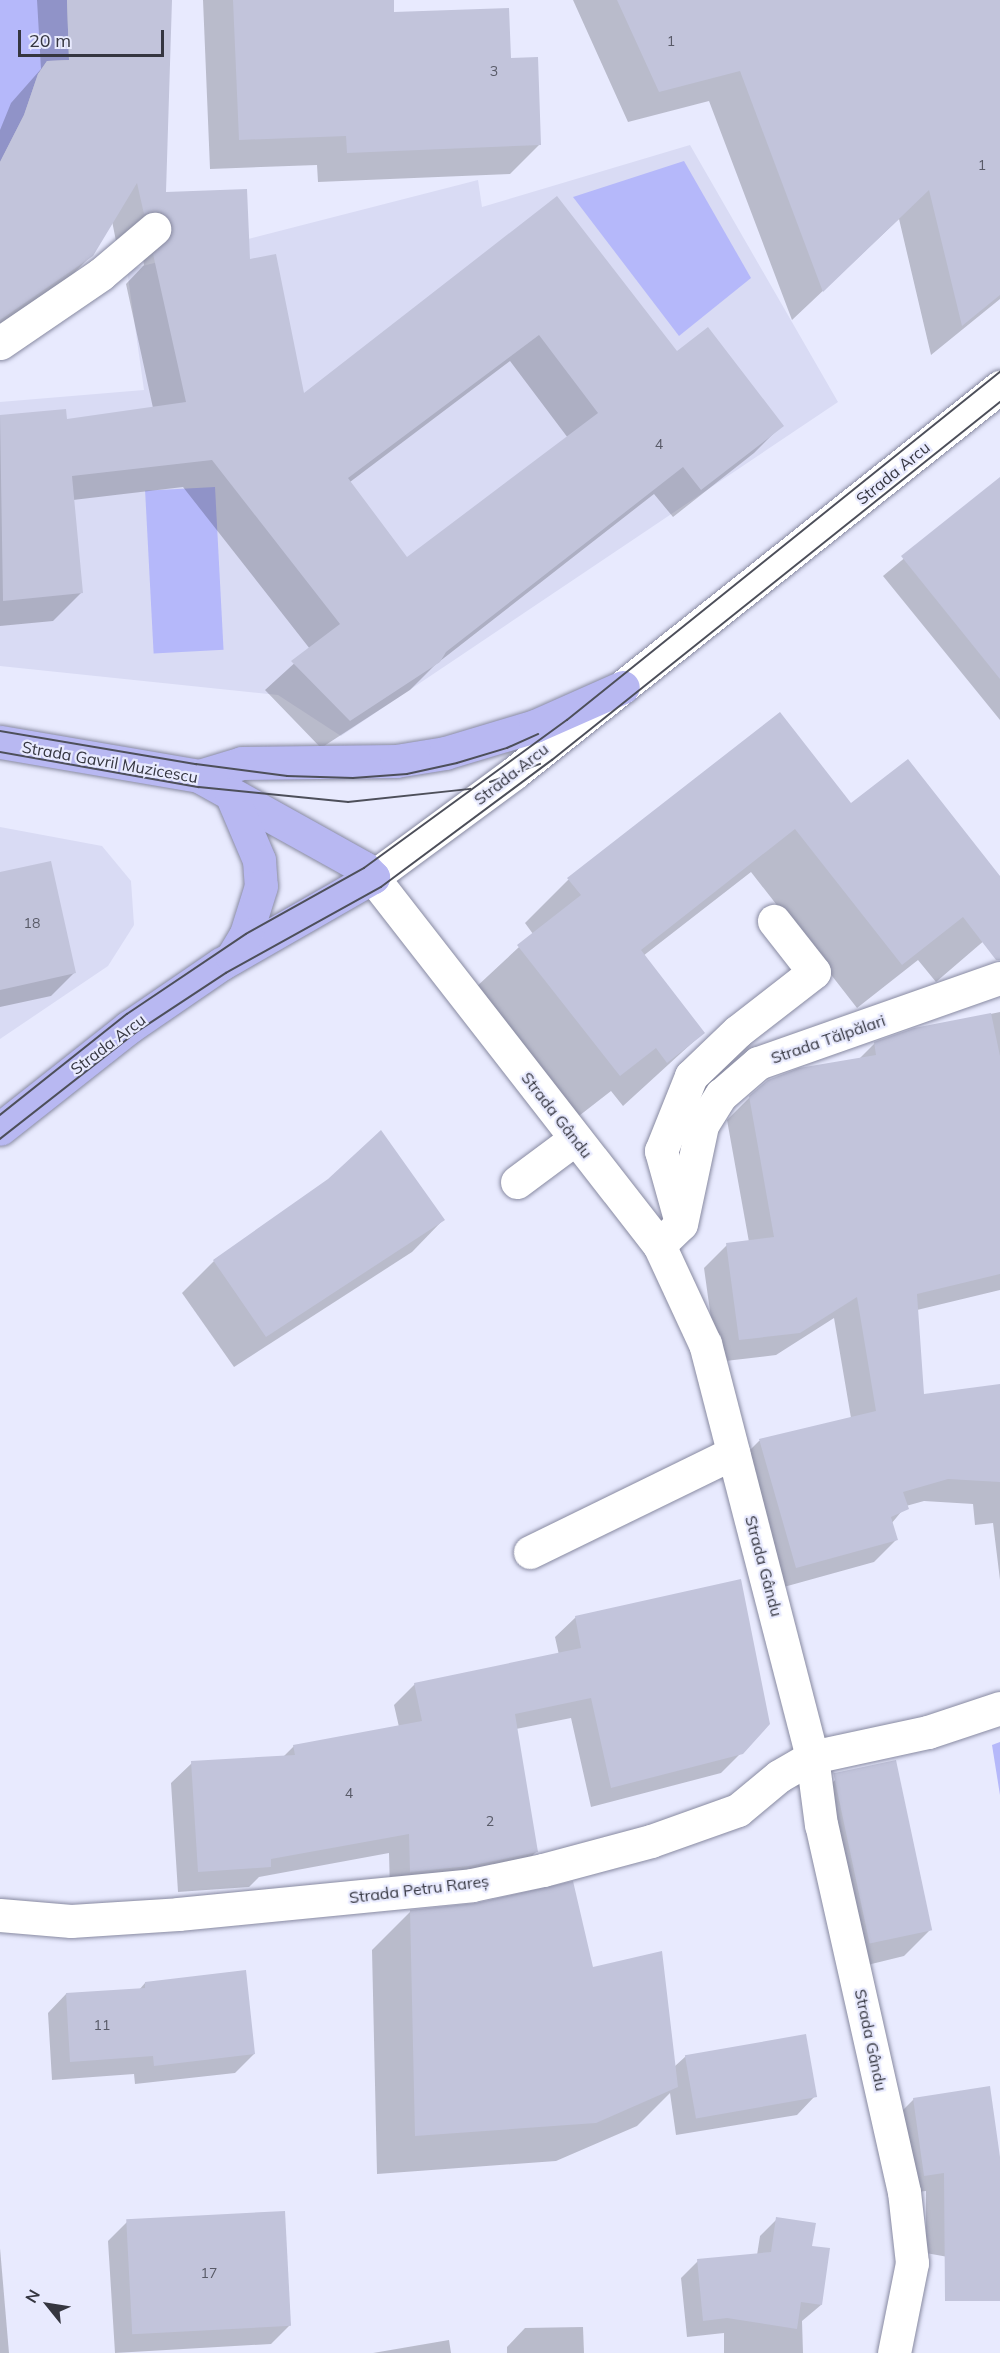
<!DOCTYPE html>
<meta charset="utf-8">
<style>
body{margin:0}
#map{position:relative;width:1000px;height:2353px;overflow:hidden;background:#e8eafe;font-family:Mulish,sans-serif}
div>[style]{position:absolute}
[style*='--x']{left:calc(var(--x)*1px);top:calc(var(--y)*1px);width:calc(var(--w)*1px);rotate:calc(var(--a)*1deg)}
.built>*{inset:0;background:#d9dbf4}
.green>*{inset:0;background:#b5b8fa;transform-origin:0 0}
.shadow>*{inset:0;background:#0003}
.building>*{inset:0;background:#c2c4db;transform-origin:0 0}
.roads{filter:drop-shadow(0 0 2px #888aa1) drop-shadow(0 0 2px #888aa1)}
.minor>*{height:33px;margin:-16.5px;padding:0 16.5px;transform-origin:16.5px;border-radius:16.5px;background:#fff}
.major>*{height:33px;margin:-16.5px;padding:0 16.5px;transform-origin:16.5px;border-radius:16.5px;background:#b8b8f2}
.tram>*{height:1.5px;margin:-0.75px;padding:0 0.75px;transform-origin:0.75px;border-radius:0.75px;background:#4d4f5a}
span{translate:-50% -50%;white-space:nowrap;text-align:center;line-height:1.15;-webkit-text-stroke:4.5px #e8eafe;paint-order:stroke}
.number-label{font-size:14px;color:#585a67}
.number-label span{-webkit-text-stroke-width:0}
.street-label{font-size:16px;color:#353640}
.north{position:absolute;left:18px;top:2275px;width:60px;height:60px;-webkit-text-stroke:4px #e8eafe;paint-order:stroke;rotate:300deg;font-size:16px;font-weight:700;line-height:24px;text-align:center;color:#353640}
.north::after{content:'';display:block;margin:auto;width:21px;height:27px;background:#353640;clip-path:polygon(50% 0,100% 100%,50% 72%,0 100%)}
.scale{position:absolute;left:18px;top:30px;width:146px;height:27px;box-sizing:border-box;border:3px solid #353640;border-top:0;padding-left:8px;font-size:18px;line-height:21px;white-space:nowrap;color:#353640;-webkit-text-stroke:4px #e8eafe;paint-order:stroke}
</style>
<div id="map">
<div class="built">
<i style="clip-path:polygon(690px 145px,838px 402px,341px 736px,278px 695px,0 666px,0 402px,144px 390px,127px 270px,478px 180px,482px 207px)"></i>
<i style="clip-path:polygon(0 827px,102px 846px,131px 881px,134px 925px,108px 966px,0 1039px)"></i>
</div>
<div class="green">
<i style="clip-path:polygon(0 0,67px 0,69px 60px,47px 61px,38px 74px,24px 115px,0 162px)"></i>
<i style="clip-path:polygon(684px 161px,751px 278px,679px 336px,573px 197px)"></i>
<i style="left:215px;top:487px;width:163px;height:70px;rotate:87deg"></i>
<i style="clip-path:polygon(1000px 1742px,1000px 1795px,992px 1745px)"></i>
</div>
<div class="shadow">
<i style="clip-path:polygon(evenodd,37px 0,169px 0,164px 194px,249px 261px,303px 396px,557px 198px,677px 353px,782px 425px,754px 453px,673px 517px,654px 494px,435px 665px,410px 690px,321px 748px,265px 690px,310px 649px,183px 487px,73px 500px,81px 593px,53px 621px,0 626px,0 417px,65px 411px,66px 421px,153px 408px,126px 284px,144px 265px,141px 245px,116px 241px,112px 221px,92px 255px,63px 284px,0 329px,0 130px,11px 103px,41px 69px,37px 0,510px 361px,568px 438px,407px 559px,350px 482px,510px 361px)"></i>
<i style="clip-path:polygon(203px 0,392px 0,393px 14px,510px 59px,539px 145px,510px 174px,318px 182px,317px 165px,210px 169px)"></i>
<i style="clip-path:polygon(573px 0,1000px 0,1000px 299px,931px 355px,899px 219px,792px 320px,709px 101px,628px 122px)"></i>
<i style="clip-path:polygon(1000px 478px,1000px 720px,883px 576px)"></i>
<i style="clip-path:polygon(851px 806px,1000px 879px,1000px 927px,936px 982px,918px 960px,857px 1008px,751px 872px,643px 956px,703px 1033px,623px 1106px,611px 1091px,575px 1119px,474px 989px,533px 934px,525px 923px,568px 880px)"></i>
<i style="clip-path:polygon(0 874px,74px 973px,51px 996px,0 1007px)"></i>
<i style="clip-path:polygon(1000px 1012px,1000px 1290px,917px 1310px,923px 1396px,1000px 1386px,1000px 1580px,993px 1523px,975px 1525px,973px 1504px,924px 1501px,906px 1506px,891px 1524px,896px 1540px,874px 1562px,773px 1590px,737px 1463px,759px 1441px,851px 1418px,834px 1318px,776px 1355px,717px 1362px,704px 1268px,727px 1245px,749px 1242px,727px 1120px,750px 1097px,859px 1059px,875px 1043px,914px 1030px)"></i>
<i style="clip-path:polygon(443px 1220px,412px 1252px,234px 1367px,182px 1293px,214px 1261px)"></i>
<i style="clip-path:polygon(576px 1617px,742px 1752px,721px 1773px,591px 1807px,571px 1718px,516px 1729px,537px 1851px,516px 1872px,390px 1892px,389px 1853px,259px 1877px,249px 1887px,178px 1892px,171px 1783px,192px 1763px,283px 1757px,294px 1746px,399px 1727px,394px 1705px,415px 1684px,559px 1655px,555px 1637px)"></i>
<i style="clip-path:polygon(836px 1779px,930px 1930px,904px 1956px,843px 1971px,810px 1805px)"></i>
<i style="clip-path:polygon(411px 1911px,592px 1969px,674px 2067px,686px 2056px,815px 2096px,797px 2115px,676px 2135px,670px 2093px,637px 2126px,556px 2161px,377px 2174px,372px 1950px)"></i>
<i style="clip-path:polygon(145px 1983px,254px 2054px,235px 2073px,135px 2084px,134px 2074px,52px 2080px,48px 2013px,66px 1994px,139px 1990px)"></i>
<i style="clip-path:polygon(914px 2099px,1000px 2169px,1000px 2257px,992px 2265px,926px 2253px,926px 2191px,906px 2193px,895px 2118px)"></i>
<i style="clip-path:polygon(777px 2219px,810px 2247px,821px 2305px,802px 2321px,803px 2353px,724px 2353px,724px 2333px,687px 2337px,681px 2278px,698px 2261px,757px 2255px,760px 2236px)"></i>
<i style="clip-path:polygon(127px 2222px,290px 2325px,271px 2344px,115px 2353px,108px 2241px)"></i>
<i style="clip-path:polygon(0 2248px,9px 2353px,0 2353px)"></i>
<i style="clip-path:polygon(583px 2327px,584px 2353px,507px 2353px,507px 2347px,525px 2328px)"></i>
<i style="clip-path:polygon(449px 2340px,451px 2353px,373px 2353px)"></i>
</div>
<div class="building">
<i style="clip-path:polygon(evenodd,67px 0,172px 0,166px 192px,247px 189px,250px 259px,276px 254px,304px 393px,557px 196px,677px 351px,708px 327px,784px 426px,701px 490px,683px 467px,446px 652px,440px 662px,350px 721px,291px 661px,340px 624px,212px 460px,72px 476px,83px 593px,3px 601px,0 415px,66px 409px,67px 419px,186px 402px,153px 254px,171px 236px,172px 225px,161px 212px,144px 214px,137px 183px,93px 256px,0 320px,0 162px,24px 115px,38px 74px,47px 61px,69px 60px,67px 0,539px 335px,598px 413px,407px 557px,348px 478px,539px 335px)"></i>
<i style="clip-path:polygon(233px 0,394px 0,394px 12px,509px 8px,511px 58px,538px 57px,541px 145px,347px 153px,346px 136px,239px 140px)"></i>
<i style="clip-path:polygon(617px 0,1000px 0,1000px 295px,962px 326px,929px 190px,823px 292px,740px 71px,659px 92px)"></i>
<i style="clip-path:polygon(1000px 477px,1000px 679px,901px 556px)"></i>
<i style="clip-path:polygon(780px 712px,851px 803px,908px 759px,1000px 876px,1000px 960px,996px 960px,963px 917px,902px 965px,795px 829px,641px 950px,705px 1033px,667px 1063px,656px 1048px,620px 1076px,517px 945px,581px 895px,567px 878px)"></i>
<i style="clip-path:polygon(51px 861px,76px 973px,0 990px,0 872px)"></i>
<i style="clip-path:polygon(991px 1013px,1000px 1056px,1000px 1274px,917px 1294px,924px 1394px,1000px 1384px,1000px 1482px,948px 1479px,903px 1492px,909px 1509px,891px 1517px,898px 1540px,796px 1568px,759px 1439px,876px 1411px,857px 1297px,800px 1333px,739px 1340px,726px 1243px,774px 1237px,749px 1096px,768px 1080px,799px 1068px,876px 1055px,874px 1042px,914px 1028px)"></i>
<i style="clip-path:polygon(381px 1130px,445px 1220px,266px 1337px,213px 1260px,328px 1179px)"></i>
<i style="clip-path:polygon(741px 1579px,770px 1724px,743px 1754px,611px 1788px,591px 1698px,515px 1714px,538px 1852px,469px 1866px,410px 1872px,409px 1834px,271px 1859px,271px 1867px,198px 1872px,191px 1761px,295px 1755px,293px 1745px,422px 1721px,414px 1683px,581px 1648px,575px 1616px)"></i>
<i style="left:896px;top:1760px;width:174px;height:64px;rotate:78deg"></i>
<i style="clip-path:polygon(573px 1881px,593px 1967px,662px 1951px,678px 2087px,596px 2123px,415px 2136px,410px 1910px,476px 1903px)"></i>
<i style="clip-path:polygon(246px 1970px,255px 2054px,154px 2066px,153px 2056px,70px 2062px,66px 1993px,145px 1988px,145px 1982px)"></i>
<i style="left:806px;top:2034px;width:64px;height:123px;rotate:80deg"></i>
<i style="clip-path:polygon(990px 2086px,1000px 2157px,1000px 2301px,945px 2301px,944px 2173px,924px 2176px,913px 2098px)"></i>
<i style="left:285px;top:2211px;width:115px;height:159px;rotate:87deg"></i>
<i style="clip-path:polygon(776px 2217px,816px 2223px,812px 2246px,830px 2248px,822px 2305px,801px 2302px,797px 2329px,727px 2318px,703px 2321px,697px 2259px,771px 2252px)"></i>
</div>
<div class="roads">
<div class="minor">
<i style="--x:0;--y:343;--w:122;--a:-34.3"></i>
<i style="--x:101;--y:274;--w:70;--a:-40.3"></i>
<i style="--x:517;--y:1182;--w:72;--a:-36.6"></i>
<i style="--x:680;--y:1219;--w:71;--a:-105.6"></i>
<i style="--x:661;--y:1151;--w:81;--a:-68.2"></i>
<i style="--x:691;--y:1076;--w:65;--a:-43.8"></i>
<i style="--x:738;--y:1031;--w:96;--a:-37.8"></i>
<i style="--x:814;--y:972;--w:65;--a:-128.1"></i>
<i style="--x:659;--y:1245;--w:30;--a:-44"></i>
<i style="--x:681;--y:1224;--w:101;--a:-78"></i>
<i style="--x:702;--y:1125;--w:36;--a:-58"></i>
<i style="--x:721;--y:1095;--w:49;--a:-40.9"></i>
<i style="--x:758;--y:1063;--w:256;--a:-19.4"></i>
<i style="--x:530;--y:1552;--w:226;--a:-26"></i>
<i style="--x:0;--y:1915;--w:71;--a:4.8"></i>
<i style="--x:71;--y:1921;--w:107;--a:-3.7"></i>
<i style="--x:178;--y:1914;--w:295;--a:-5.6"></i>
<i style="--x:472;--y:1885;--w:73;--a:-11.9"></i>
<i style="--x:543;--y:1870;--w:112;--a:-15"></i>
<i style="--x:651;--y:1841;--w:92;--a:-19.6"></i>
<i style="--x:738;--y:1810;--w:53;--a:-39.7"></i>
<i style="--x:779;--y:1776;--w:38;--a:-30"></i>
<i style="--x:812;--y:1757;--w:119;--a:-12.2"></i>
<i style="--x:928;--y:1732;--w:76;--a:-18.4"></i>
<i style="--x:894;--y:2353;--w:92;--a:-78.7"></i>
<i style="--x:912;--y:2263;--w:71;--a:-96.4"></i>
<i style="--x:904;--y:2192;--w:376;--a:-102.7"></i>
<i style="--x:821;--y:1825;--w:69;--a:-97.5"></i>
<i style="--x:812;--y:1757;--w:427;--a:-104.5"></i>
<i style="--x:705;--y:1344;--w:109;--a:-114.9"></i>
<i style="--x:659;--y:1245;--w:466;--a:-127.9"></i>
<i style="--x:373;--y:877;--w:175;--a:-36.4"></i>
<i style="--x:514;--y:773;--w:621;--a:-38.46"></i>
</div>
<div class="major">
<i style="--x:0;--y:742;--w:202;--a:9.7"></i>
<i style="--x:199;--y:776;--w:189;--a:29.1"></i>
<i style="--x:364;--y:868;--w:13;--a:45"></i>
<i style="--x:373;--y:877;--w:175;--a:150.2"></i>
<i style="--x:221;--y:964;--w:112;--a:145.6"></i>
<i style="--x:129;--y:1027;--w:164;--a:141.7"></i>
<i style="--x:199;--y:776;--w:45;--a:-16.8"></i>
<i style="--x:242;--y:763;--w:154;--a:-0.7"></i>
<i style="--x:396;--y:761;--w:50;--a:-9.3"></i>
<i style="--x:445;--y:753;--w:94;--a:-16.7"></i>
<i style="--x:535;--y:726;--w:96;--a:-23.9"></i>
<i style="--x:231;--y:794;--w:72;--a:67"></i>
<i style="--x:259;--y:860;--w:26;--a:86"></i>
<i style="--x:261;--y:886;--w:50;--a:107.4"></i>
<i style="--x:246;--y:934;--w:27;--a:121"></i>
</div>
</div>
<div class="tram">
<i style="--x:0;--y:731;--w:199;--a:9.6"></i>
<i style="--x:196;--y:764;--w:92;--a:7.5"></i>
<i style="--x:287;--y:776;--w:66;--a:1.7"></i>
<i style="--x:353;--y:778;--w:54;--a:-4.2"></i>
<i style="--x:407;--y:774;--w:51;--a:-12.4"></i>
<i style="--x:457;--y:763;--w:52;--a:-16.7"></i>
<i style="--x:507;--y:748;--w:34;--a:-24"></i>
<i style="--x:0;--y:752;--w:202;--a:10"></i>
<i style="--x:199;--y:787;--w:150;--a:5.7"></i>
<i style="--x:348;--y:802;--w:123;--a:-6.1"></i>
<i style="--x:490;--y:782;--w:53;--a:-19.8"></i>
<i style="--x:0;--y:1115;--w:162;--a:-38.5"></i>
<i style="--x:127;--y:1014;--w:143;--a:-33.9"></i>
<i style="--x:246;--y:934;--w:135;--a:-29.2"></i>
<i style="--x:364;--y:868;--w:251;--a:-36.1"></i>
<i style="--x:567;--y:720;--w:556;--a:-38.79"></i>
<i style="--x:0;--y:1139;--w:172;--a:-38.1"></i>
<i style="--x:135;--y:1033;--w:109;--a:-33.4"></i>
<i style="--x:226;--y:973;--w:177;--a:-29"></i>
<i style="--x:381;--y:887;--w:213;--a:-36.6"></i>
<i style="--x:552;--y:760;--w:573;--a:-38.63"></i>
</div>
<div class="number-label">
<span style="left:671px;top:41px">1</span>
<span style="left:494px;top:71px">3</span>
<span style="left:982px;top:165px">1</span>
<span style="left:659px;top:444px">4</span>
<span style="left:32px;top:923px">18</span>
<span style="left:349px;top:1793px">4</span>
<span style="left:490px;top:1821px">2</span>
<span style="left:102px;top:2025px">11</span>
<span style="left:209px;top:2273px">17</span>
</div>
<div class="street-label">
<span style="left:893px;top:473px;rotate:-39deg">Strada Arcu</span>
<span style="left:110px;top:762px;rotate:10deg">Strada Gavril Muzicescu</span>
<span style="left:511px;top:774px;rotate:-38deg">Strada Arcu</span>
<span style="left:828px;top:1039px;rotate:-19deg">Strada Tălpălari</span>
<span style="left:108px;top:1044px;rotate:-37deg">Strada Arcu</span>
<span style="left:557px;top:1115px;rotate:52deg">Strada Gându</span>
<span style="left:764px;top:1566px;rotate:75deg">Strada Gându</span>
<span style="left:419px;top:1889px;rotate:-7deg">Strada Petru Rareș</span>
<span style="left:871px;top:2040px;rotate:78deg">Strada Gându</span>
</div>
<div class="north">N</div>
<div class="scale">20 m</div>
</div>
